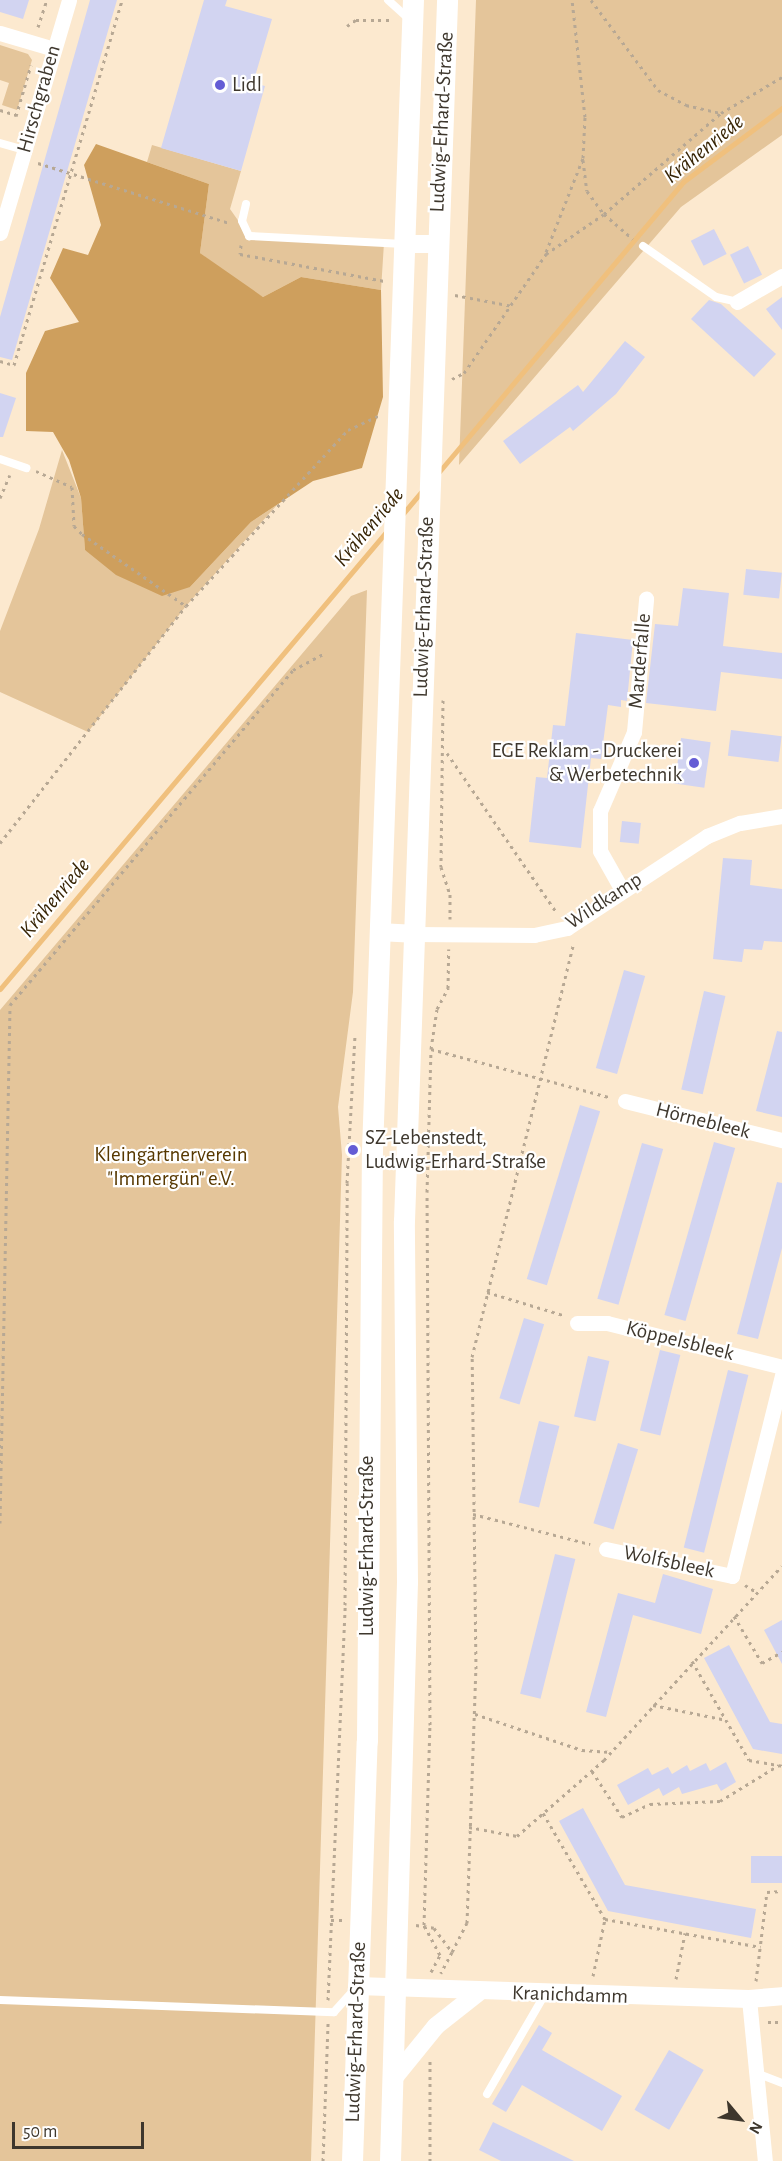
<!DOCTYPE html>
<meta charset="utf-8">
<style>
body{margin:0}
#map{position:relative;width:782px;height:2161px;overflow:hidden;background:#fce9cf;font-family:"Alegreya Sans",sans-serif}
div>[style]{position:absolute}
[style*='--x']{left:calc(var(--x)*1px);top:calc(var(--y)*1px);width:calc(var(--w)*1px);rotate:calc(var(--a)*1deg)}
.green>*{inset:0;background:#e4c59a}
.forest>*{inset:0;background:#ce9f5d}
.stream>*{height:5px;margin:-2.5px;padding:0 2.5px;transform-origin:2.5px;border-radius:2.5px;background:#f0c07d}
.building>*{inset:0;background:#d2d4f1;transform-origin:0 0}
.path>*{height:3px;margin-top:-1.5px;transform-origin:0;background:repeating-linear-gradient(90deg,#b7a894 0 3px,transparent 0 7.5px)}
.service>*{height:8px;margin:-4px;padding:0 4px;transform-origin:4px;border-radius:4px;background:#fff}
.minor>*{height:15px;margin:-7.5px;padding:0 7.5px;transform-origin:7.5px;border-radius:7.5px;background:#fff}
.tertiary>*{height:18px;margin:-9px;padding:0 9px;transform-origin:9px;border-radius:9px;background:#fff}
.secondary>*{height:21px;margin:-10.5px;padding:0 10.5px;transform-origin:10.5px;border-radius:10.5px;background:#fff}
.dots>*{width:16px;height:16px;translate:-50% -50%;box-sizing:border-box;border:3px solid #fff;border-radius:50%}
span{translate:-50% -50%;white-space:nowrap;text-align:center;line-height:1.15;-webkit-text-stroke:4.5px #fff;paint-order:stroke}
.poi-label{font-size:21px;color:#3e372d}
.left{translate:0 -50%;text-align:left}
.right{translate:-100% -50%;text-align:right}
.street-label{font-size:21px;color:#3e372d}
.park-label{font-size:21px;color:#573800}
.water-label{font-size:22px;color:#382506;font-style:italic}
.north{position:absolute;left:710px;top:2089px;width:60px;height:60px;-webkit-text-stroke:4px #fff;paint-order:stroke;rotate:119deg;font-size:16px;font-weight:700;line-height:24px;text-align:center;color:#3e372d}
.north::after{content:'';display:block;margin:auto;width:21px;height:27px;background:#3e372d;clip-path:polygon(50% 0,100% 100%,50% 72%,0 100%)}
.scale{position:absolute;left:12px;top:2122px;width:132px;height:27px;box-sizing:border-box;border:3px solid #3e372d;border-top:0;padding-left:8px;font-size:18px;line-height:21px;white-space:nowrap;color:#3e372d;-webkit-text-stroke:4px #fff;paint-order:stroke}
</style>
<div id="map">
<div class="green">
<i style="clip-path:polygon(476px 0,782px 0,782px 135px,681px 207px,459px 465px)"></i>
<i style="clip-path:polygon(0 45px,28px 54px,32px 60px,17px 110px,2px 105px,9px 83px,0 80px)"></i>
<i style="clip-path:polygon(152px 145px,241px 171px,230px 209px,249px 236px,384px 243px,381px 290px,301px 277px,263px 297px,239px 283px,200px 253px,209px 184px,147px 162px)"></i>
<i style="clip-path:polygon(62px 450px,81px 498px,85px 550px,190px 587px,251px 522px,277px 505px,186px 606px,88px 732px,0 692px,0 631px,39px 529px)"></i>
<i style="clip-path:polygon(367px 590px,353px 992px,338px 1107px,342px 1155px,311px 2161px,0 2161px,0 1010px,351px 596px)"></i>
</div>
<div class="forest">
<i style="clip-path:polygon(96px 144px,209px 184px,200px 253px,263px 297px,301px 277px,381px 290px,383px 397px,362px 468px,313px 481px,251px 522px,190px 587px,162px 596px,116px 575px,85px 550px,81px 498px,69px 460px,53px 432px,26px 431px,26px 373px,45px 331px,79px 322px,50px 278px,63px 248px,88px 255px,101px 225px,84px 165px)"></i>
</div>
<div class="stream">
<i style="--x:438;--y:473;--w:380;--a:-49.9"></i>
<i style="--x:683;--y:182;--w:124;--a:-36.8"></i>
<i style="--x:401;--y:516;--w:33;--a:-50"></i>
<i style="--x:0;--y:989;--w:598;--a:-49.81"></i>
</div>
<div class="building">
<i style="clip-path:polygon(0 0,29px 0,23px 19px,0 12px)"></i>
<i style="clip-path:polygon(90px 0,117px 0,12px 360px,0 357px,0 317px)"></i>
<i style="clip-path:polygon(204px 0,227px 0,225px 6px,272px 19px,253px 83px,265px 86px,241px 171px,161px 148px)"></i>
<i style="left:714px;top:229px;width:28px;height:26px;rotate:63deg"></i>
<i style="left:748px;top:246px;width:32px;height:20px;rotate:64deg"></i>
<i style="clip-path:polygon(782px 297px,782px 330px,766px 309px)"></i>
<i style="clip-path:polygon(709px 300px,721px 304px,776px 354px,754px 377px,691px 319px)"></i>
<i style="clip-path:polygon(625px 341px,645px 357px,616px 394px,573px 431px,570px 427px,520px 464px,503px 441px,578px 385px,583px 392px)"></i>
<i style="clip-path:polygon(0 393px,16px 398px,3px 437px,0 437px)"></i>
<i style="left:746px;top:569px;width:36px;height:26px;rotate:6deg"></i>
<i style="clip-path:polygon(683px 588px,729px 593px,723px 646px,782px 653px,782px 679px,721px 672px,716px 711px,646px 703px,655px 624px,678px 626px)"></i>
<i style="clip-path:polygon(576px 633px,633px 640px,627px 701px,621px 700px,621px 707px,608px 705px,601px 759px,591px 758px,581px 848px,529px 842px,536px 777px,547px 778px,553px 725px,565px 726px)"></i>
<i style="left:731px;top:730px;width:51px;height:26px;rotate:7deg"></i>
<i style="left:681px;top:738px;width:30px;height:46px;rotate:8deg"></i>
<i style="left:622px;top:821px;width:19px;height:21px;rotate:6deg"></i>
<i style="clip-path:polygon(723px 858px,752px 860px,750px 885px,782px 889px,782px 942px,764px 941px,762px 950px,744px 949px,742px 962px,713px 959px)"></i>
<i style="left:624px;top:970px;width:22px;height:102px;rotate:16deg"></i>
<i style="left:704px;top:991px;width:22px;height:101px;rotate:13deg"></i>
<i style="clip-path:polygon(777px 1031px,782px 1032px,782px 1117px,756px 1111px)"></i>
<i style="left:580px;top:1105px;width:21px;height:182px;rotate:17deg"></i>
<i style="left:714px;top:1142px;width:22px;height:180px;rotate:16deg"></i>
<i style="left:642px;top:1143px;width:22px;height:162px;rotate:16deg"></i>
<i style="clip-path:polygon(777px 1182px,782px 1183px,782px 1248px,758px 1339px,737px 1334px)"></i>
<i style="left:524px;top:1318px;width:21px;height:84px;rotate:17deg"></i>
<i style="left:660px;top:1350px;width:21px;height:83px;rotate:14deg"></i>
<i style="left:588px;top:1356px;width:22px;height:62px;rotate:13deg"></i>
<i style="left:728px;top:1370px;width:21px;height:183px;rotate:14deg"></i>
<i style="left:539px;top:1421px;width:21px;height:84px;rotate:14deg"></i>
<i style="left:618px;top:1443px;width:21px;height:84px;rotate:17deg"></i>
<i style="left:555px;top:1554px;width:21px;height:144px;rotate:14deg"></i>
<i style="clip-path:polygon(663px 1574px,713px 1589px,701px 1634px,633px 1615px,606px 1717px,586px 1712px,618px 1593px,655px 1603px)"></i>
<i style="clip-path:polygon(782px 1620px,782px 1664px,764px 1630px)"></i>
<i style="clip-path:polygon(729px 1645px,770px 1722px,782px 1724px,782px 1754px,753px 1749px,704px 1658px)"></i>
<i style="clip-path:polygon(726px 1762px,736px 1782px,721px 1791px,717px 1784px,682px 1794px,679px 1787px,663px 1796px,659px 1788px,628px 1805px,617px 1785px,648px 1768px,652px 1775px,668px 1767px,672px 1774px,687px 1765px,690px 1771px,706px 1763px,710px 1771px)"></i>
<i style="clip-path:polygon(583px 1808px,625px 1885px,756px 1909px,751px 1938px,608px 1911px,559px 1821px)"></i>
<i style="left:782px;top:1856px;width:27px;height:31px;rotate:90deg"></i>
<i style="clip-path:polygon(539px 2025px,552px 2033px,542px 2050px,622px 2096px,602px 2131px,522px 2085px,506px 2112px,492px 2104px)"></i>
<i style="left:669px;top:2050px;width:40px;height:69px;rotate:30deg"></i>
<i style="clip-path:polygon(493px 2122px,541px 2145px,574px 2161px,501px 2161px,479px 2150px)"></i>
</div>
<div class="path">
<i style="--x:591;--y:0;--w:112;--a:53.3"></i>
<i style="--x:658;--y:90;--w:32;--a:28"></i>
<i style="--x:686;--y:105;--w:36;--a:13"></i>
<i style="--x:347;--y:26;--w:11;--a:-34"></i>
<i style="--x:356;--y:20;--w:36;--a:0"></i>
<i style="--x:38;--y:27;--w:28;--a:-72"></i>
<i style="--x:0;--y:110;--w:17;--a:17"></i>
<i style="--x:16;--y:116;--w:53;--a:-73.6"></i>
<i style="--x:583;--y:160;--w:31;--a:83"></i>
<i style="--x:587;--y:191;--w:29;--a:54"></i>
<i style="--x:604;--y:214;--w:38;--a:41"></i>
<i style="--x:38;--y:163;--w:200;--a:17.4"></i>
<i style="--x:241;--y:245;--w:9;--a:96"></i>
<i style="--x:240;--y:254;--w:147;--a:10.6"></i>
<i style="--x:546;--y:252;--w:101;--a:-68.5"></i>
<i style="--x:583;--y:158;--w:41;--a:-87.2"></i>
<i style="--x:585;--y:117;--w:118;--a:-96.3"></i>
<i style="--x:455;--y:295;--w:58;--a:10.9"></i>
<i style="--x:0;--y:361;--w:15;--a:16"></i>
<i style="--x:14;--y:365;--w:381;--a:-73.5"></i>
<i style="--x:452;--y:379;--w:13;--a:-27"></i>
<i style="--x:464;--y:373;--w:145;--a:-55.4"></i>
<i style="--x:546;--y:254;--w:70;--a:-34.6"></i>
<i style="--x:604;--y:214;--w:155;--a:-40.8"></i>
<i style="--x:721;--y:113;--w:71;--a:-30.5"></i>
<i style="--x:36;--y:471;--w:39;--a:24"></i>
<i style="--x:72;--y:487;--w:39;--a:87"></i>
<i style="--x:74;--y:526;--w:11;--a:45"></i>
<i style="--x:82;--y:534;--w:126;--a:34.7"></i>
<i style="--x:0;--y:498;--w:25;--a:-67"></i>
<i style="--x:443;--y:700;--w:167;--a:90.7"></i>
<i style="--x:441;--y:867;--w:28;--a:72"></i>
<i style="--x:450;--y:894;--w:25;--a:90"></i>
<i style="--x:447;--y:753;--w:194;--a:55.5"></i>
<i style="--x:0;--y:843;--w:301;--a:-51.9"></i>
<i style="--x:186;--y:606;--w:239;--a:-47.4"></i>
<i style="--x:348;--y:430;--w:35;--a:-25"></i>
<i style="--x:431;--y:1049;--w:184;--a:15.1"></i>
<i style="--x:487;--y:1292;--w:79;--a:16.8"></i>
<i style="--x:473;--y:1514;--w:121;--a:14.4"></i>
<i style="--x:0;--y:1523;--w:518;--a:-88.89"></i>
<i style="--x:10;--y:1005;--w:439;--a:-49.8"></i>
<i style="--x:293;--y:670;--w:36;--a:-28"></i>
<i style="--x:745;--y:1585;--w:13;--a:32"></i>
<i style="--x:734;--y:1616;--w:55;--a:59.2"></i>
<i style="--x:762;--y:1663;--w:23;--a:-29"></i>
<i style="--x:692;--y:1661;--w:114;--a:60.1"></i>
<i style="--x:749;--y:1760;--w:34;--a:10"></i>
<i style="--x:653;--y:1705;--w:75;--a:11.6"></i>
<i style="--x:475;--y:1714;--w:113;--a:18.6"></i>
<i style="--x:582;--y:1750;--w:29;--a:4"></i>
<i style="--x:592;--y:1771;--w:55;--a:56.9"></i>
<i style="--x:622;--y:1817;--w:31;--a:-25"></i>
<i style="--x:650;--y:1804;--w:70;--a:-2.5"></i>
<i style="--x:720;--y:1801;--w:69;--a:-31.4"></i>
<i style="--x:543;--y:1813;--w:123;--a:59.7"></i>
<i style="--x:605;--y:1919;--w:158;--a:10.2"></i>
<i style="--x:469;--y:1827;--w:49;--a:10.6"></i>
<i style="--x:517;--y:1836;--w:116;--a:-41.1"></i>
<i style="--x:604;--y:1760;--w:263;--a:-47.5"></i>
<i style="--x:331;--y:1920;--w:13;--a:0"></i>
<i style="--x:416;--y:1925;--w:18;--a:9"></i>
<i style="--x:434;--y:1928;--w:30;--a:53"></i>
<i style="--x:452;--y:1952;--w:24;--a:118"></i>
<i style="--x:452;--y:1952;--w:33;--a:-63"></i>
<i style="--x:467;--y:1923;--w:254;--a:-88"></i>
<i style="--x:476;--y:1669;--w:312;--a:-90.7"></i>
<i style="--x:472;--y:1357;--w:427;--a:-76.2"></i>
<i style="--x:431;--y:1972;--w:19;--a:-62"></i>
<i style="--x:440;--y:1955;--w:34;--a:-118"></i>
<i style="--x:424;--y:1925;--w:200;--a:-88.3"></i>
<i style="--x:430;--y:1725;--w:533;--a:-90.32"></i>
<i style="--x:427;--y:1192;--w:143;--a:-88.4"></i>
<i style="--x:431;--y:1049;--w:40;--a:-81.5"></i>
<i style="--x:437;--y:1009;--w:24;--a:-62"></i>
<i style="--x:448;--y:988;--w:39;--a:-89"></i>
<i style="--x:593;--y:1976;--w:58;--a:-78.1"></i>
<i style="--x:676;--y:1979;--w:47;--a:-78.9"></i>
<i style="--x:756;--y:1981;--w:90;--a:-83"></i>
<i style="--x:767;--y:1892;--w:15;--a:-4"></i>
<i style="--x:328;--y:2000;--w:395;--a:-87.5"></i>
<i style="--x:345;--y:1605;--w:422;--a:-89.7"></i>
<i style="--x:347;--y:1183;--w:147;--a:-86.9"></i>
<i style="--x:768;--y:2022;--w:14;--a:0"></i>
<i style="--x:430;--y:2061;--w:100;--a:90"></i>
<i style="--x:323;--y:2161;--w:139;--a:-87.9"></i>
</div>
<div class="service">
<i style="--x:388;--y:0;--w:28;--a:42"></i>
<i style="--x:0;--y:143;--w:25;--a:16"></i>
<i style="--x:246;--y:204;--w:17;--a:103"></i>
<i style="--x:242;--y:221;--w:17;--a:65"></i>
<i style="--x:249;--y:236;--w:155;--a:3"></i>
<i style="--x:643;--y:246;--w:89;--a:34.9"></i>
<i style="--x:716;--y:297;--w:22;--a:13"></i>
<i style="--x:0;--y:459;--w:28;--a:19"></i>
<i style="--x:0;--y:2000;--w:334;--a:2.1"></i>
<i style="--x:334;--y:2012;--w:30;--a:-48"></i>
<i style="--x:756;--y:2073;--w:28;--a:21"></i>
<i style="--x:487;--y:2094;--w:116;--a:-59.9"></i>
</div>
<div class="minor">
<i style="--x:0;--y:33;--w:56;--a:16.5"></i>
<i style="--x:0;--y:233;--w:243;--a:-73.5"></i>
<i style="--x:737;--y:302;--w:52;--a:-30"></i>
<i style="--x:622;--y:890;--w:45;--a:-119.4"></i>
<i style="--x:600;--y:851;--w:40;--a:-90"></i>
<i style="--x:600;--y:811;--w:86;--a:-66.7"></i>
<i style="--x:634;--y:732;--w:134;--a:-84.8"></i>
<i style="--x:412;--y:934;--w:122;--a:0.5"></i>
<i style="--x:534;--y:935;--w:34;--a:-12"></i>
<i style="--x:567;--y:928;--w:168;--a:-33.3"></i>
<i style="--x:707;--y:836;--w:35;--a:-22"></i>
<i style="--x:740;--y:823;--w:43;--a:-9.5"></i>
<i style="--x:625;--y:1101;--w:162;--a:14"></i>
<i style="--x:577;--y:1323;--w:30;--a:0"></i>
<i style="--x:607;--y:1323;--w:180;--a:14.1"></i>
<i style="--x:606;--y:1549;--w:129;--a:12.1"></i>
<i style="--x:732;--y:1576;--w:207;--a:-76"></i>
<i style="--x:749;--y:1999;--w:163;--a:84.4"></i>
</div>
<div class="tertiary">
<i style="--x:404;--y:244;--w:32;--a:0"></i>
<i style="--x:379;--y:932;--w:33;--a:3"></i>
<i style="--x:357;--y:1986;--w:392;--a:1.9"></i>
<i style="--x:749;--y:1999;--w:33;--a:-5"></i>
<i style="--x:393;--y:2079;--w:68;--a:-50.9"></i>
<i style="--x:436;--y:2026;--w:55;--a:-38.3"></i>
</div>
<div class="secondary">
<i style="--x:352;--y:2161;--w:420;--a:-88"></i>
<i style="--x:367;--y:1741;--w:591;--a:-89.52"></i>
<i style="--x:372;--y:1150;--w:1151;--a:-87.96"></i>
<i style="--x:390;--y:2161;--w:579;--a:-88.32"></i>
<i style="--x:407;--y:1582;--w:361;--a:-90.5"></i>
<i style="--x:404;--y:1221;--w:1222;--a:-87.98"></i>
</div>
<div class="dots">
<i style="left:220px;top:85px;background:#645cd5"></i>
<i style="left:694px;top:763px;background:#645cd5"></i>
<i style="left:353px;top:1150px;background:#645cd5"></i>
</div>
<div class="poi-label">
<span class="left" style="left:232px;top:85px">Lidl</span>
<span class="right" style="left:682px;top:763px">EGE Reklam - Druckerei<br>&amp; Werbetechnik</span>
<span class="left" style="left:365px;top:1150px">SZ-Lebenstedt,<br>Ludwig-Erhard-Straße</span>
</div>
<div class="street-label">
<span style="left:39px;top:99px;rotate:-74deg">Hirschgraben</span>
<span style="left:442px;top:122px;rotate:-87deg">Ludwig-Erhard-Straße</span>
<span style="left:424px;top:607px;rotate:-88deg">Ludwig-Erhard-Straße</span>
<span style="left:640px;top:661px;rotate:-85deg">Marderfalle</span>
<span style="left:604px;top:901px;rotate:-33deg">Wildkamp</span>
<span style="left:703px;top:1121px;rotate:14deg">Hörnebleek</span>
<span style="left:680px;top:1341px;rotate:14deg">Köppelsbleek</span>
<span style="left:367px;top:1546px;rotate:-90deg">Ludwig-Erhard-Straße</span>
<span style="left:669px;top:1562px;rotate:12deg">Wolfsbleek</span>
<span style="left:570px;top:1995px;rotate:2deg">Kranichdamm</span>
<span style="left:356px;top:2032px;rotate:-88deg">Ludwig-Erhard-Straße</span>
</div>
<div class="park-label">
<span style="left:171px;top:1167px">Kleingärtnerverein<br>"Immergün" e.V.</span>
</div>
<div class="water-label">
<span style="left:704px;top:149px;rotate:-39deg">Krähenriede</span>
<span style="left:369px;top:527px;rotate:-50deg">Krähenriede</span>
<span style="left:55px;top:898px;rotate:-50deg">Krähenriede</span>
</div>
<div class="north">N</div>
<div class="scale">50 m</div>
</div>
